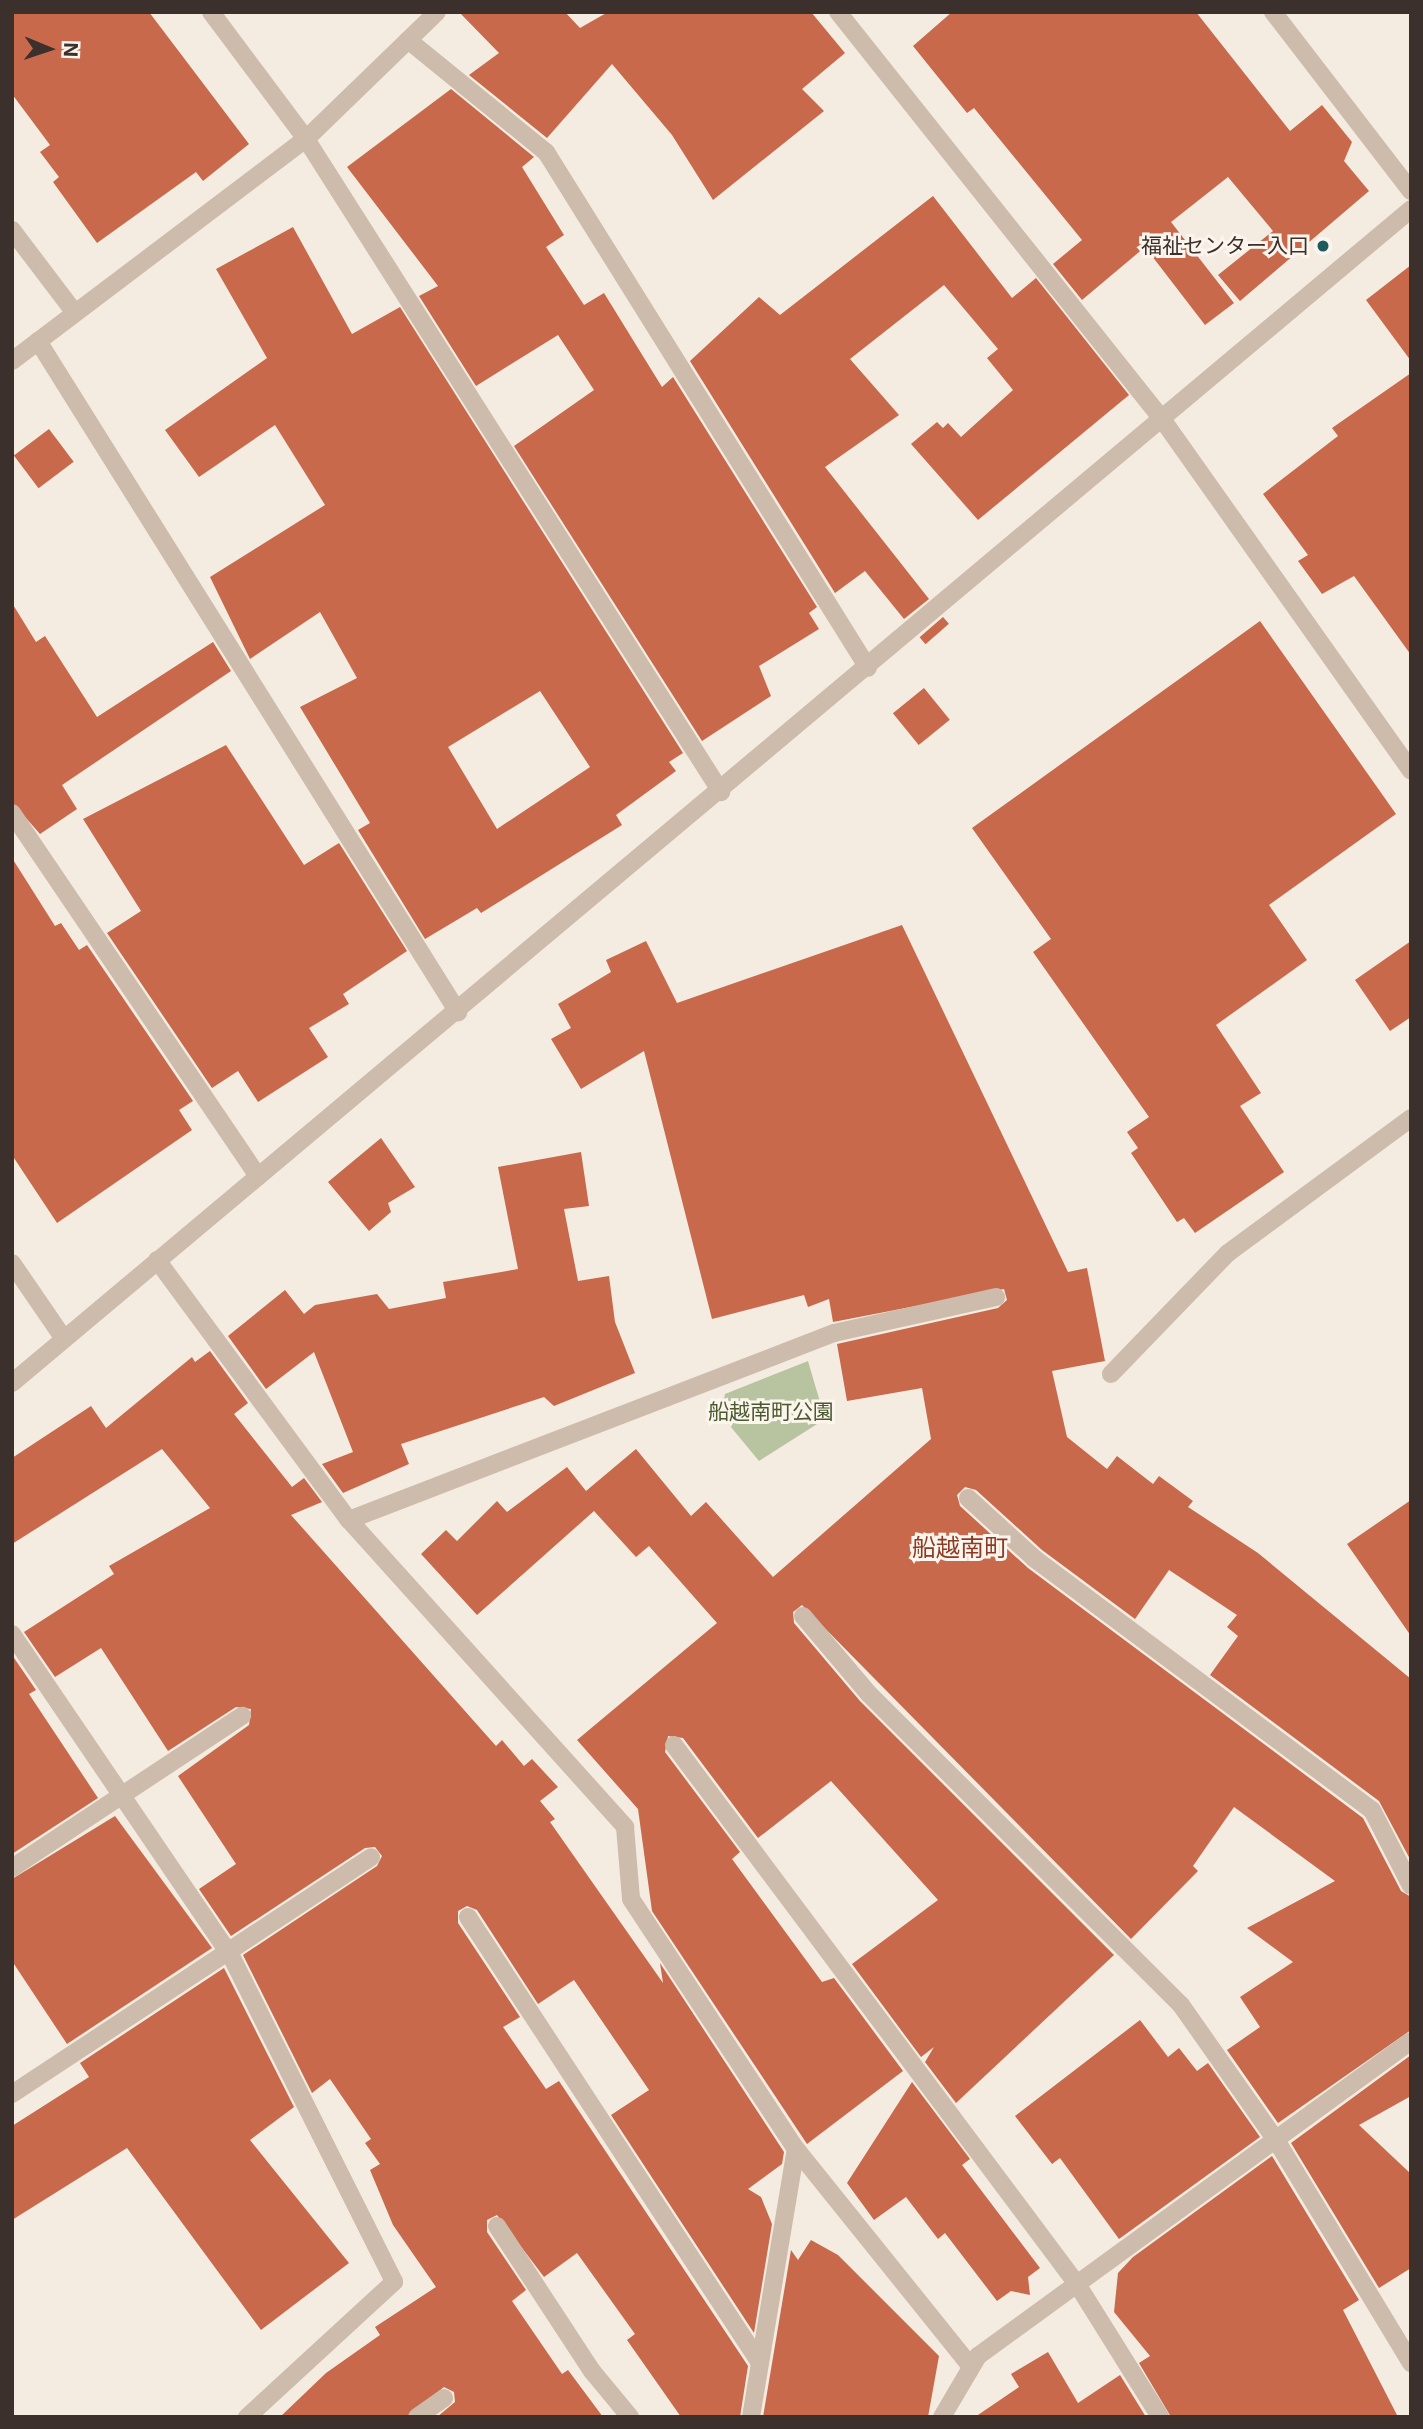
<!DOCTYPE html>
<meta charset="utf-8">
<style>
body{margin:0}
#map{position:relative;width:1423px;height:2429px;overflow:hidden;background:#f4ebe1;font-family:Inter,"Noto Sans JP",sans-serif}
div>[style]{position:absolute}
[style*='--x']{left:calc(var(--x)*1px);top:calc(var(--y)*1px);width:calc(var(--w)*1px);rotate:calc(var(--a)*1deg)}
.green>*{inset:0;background:#b8c4a0}
.building>*{inset:0;background:#c8694b;transform-origin:0 0}
.minor>*{height:18px;margin:-9px;padding:0 9px;transform-origin:9px;border-radius:9px;background:#cdbbac}
.tertiary>*{height:18px;margin:-9px;padding:0 9px;transform-origin:9px;border-radius:9px;background:#cdbbac}
.dots>*{width:19px;height:19px;translate:-50% -50%;box-sizing:border-box;border:4px solid #fbf5ee;border-radius:50%}
span{translate:-50% -50%;white-space:nowrap;text-align:center;line-height:1.15;-webkit-text-stroke:6px #fbf5ee;paint-order:stroke}
.poi-label{font-size:21px;color:#3b302b}
.right{translate:-100% -50%;text-align:right}
.park-label{font-size:21px;color:#4a5a2e}
.quarter-label{font-size:24px;color:#8c3b22}
.frame{position:absolute;inset:0;border:14px solid #3b302b;pointer-events:none}
.north{position:absolute;left:14px;top:14px;width:70px;height:70px;-webkit-text-stroke:5px #fbf5ee;paint-order:stroke;rotate:92deg;font-size:19px;font-weight:700;line-height:28px;text-align:center;color:#3b302b}
.north::after{content:'';display:block;margin:auto;width:24px;height:32px;background:#3b302b;clip-path:polygon(50% 0,100% 100%,50% 72%,0 100%)}
</style>
<div id="map">
<div class="green">
<i style="clip-path:polygon(808px 1361px,825px 1419px,759px 1461px,721px 1415px,725px 1394px)"></i>
</div>
<div class="building">
<i style="clip-path:polygon(12px 12px,149px 12px,249px 144px,203px 181px,196px 172px,97px 243px,53px 182px,59px 177px,40px 152px,50px 145px,12px 94px)"></i>
<i style="clip-path:polygon(459px 12px,565px 12px,580px 28px,608px 12px,811px 12px,845px 53px,802px 89px,824px 111px,713px 200px,672px 135px,612px 64px,547px 138px,469px 75px,499px 53px)"></i>
<i style="clip-path:polygon(952px 12px,1196px 12px,1290px 131px,1322px 105px,1352px 142px,1344px 161px,1369px 191px,1240px 301px,1218px 275px,1273px 231px,1228px 177px,1171px 222px,1234px 303px,1205px 325px,1145px 247px,1082px 300px,1053px 264px,1082px 240px,974px 108px,967px 113px,913px 46px)"></i>
<i style="clip-path:polygon(451px 89px,534px 157px,522px 167px,564px 235px,546px 247px,584px 305px,604px 293px,662px 387px,673px 377px,817px 607px,809px 613px,819px 629px,759px 666px,771px 696px,702px 741px,514px 446px,594px 390px,558px 335px,476px 386px,419px 296px,438px 286px,347px 167px)"></i>
<i style="clip-path:polygon(933px 196px,1012px 298px,1036px 278px,1129px 395px,978px 520px,911px 444px,937px 422px,943px 428px,948px 423px,961px 437px,1013px 390px,987px 358px,998px 349px,944px 285px,850px 359px,899px 415px,825px 467px,929px 599px,904px 619px,865px 571px,835px 593px,690px 361px,759px 297px,780px 315px)"></i>
<i style="clip-path:polygon(evenodd,293px 227px,352px 334px,400px 307px,683px 753px,669px 762px,676px 771px,616px 815px,622px 825px,481px 913px,477px 908px,425px 939px,358px 830px,370px 823px,300px 707px,357px 678px,320px 612px,250px 659px,210px 577px,325px 505px,275px 425px,199px 477px,165px 430px,267px 358px,216px 269px,293px 227px,540px 691px,590px 767px,497px 829px,448px 747px,540px 691px)"></i>
<i style="clip-path:polygon(1411px 265px,1411px 361px,1366px 300px)"></i>
<i style="clip-path:polygon(1411px 373px,1411px 655px,1354px 576px,1322px 594px,1298px 561px,1308px 555px,1263px 494px,1338px 436px,1332px 428px)"></i>
<i style="left:49px;top:429px;width:41px;height:44px;rotate:53deg"></i>
<i style="clip-path:polygon(12px 603px,36px 642px,45px 636px,97px 717px,213px 642px,231px 671px,62px 785px,77px 809px,40px 834px,12px 802px)"></i>
<i style="left:943px;top:617px;width:9px;height:31px;rotate:49deg"></i>
<i style="clip-path:polygon(1260px 621px,1396px 814px,1269px 905px,1307px 960px,1216px 1025px,1261px 1093px,1240px 1106px,1284px 1172px,1195px 1233px,1184px 1218px,1177px 1222px,1131px 1153px,1138px 1148px,1127px 1132px,1149px 1117px,1033px 952px,1051px 939px,972px 828px)"></i>
<i style="left:924px;top:688px;width:41px;height:40px;rotate:51deg"></i>
<i style="clip-path:polygon(226px 745px,304px 865px,339px 843px,407px 951px,343px 994px,349px 1004px,309px 1028px,328px 1057px,258px 1102px,238px 1071px,212px 1088px,107px 933px,141px 911px,83px 819px)"></i>
<i style="clip-path:polygon(12px 858px,55px 926px,61px 923px,79px 950px,87px 945px,193px 1101px,179px 1110px,192px 1130px,57px 1223px,12px 1155px)"></i>
<i style="clip-path:polygon(902px 925px,1068px 1272px,1087px 1268px,1105px 1361px,1052px 1371px,1067px 1437px,1107px 1469px,1117px 1456px,1153px 1484px,1159px 1476px,1193px 1501px,1188px 1507px,1258px 1553px,1411px 1679px,1411px 1861px,1379px 1801px,1210px 1675px,1238px 1636px,1227px 1627px,1237px 1615px,1169px 1570px,1135px 1619px,1042px 1550px,976px 1490px,965px 1487px,957px 1495px,960px 1506px,1028px 1568px,1363px 1818px,1401px 1891px,1411px 1897px,1411px 2030px,1278px 2123px,1227px 2050px,1260px 2027px,1240px 1997px,1293px 1962px,1247px 1928px,1335px 1881px,1234px 1807px,1193px 1866px,1198px 1871px,1131px 1939px,802px 1605px,793px 1612px,794px 1623px,860px 1701px,1114px 1955px,956px 2103px,925px 2062px,934px 2047px,921px 2057px,852px 1964px,938px 1900px,831px 1781px,758px 1838px,683px 1738px,668px 1736px,665px 1752px,740px 1852px,732px 1859px,822px 1982px,834px 1978px,903px 2071px,807px 2144px,652px 1911px,638px 1809px,577px 1740px,717px 1623px,649px 1546px,636px 1557px,594px 1511px,477px 1615px,421px 1554px,446px 1530px,457px 1541px,497px 1501px,507px 1512px,567px 1467px,586px 1491px,636px 1449px,691px 1516px,706px 1502px,773px 1577px,931px 1439px,922px 1388px,847px 1401px,837px 1344px,998px 1308px,1007px 1300px,1004px 1289px,833px 1322px,829px 1299px,808px 1307px,804px 1295px,712px 1319px,644px 1051px,581px 1089px,551px 1039px,571px 1028px,558px 1004px,611px 972px,606px 960px,646px 941px,677px 1003px)"></i>
<i style="clip-path:polygon(1411px 941px,1411px 1017px,1390px 1031px,1355px 980px)"></i>
<i style="clip-path:polygon(381px 1138px,415px 1187px,388px 1203px,391px 1212px,369px 1231px,328px 1182px)"></i>
<i style="clip-path:polygon(581px 1152px,589px 1206px,564px 1209px,578px 1281px,609px 1276px,615px 1322px,635px 1373px,554px 1406px,544px 1397px,401px 1444px,409px 1464px,343px 1493px,322px 1464px,353px 1452px,314px 1352px,266px 1389px,228px 1336px,285px 1290px,304px 1314px,315px 1305px,377px 1294px,389px 1309px,446px 1298px,443px 1282px,518px 1269px,498px 1167px)"></i>
<i style="clip-path:polygon(210px 1351px,248px 1403px,234px 1414px,292px 1487px,304px 1478px,322px 1502px,291px 1515px,496px 1746px,502px 1740px,524px 1766px,532px 1759px,558px 1787px,540px 1801px,555px 1819px,550px 1822px,663px 1983px,660px 1963px,784px 2152px,782px 2164px,748px 2189px,761px 2197px,772px 2224px,754px 2333px,611px 2115px,649px 2090px,574px 1980px,538px 2004px,477px 1910px,467px 1906px,458px 1911px,458px 1923px,520px 2017px,503px 2027px,546px 2089px,559px 2081px,748px 2366px,740px 2417px,681px 2417px,627px 2340px,635px 2334px,577px 2253px,544px 2277px,497px 2215px,487px 2220px,487px 2232px,526px 2290px,512px 2301px,562px 2374px,568px 2370px,603px 2417px,437px 2417px,455px 2402px,454px 2392px,444px 2387px,406px 2417px,280px 2417px,326px 2373px,380px 2335px,375px 2327px,436px 2287px,393px 2225px,370px 2170px,380px 2164px,365px 2143px,371px 2139px,330px 2079px,312px 2093px,243px 1955px,377px 1866px,382px 1856px,375px 1847px,365px 1848px,231px 1936px,199px 1889px,236px 1864px,178px 1776px,249px 1725px,251px 1709px,236px 1707px,168px 1751px,101px 1648px,55px 1677px,24px 1632px,114px 1574px,109px 1566px,210px 1508px,162px 1449px,12px 1544px,12px 1458px,91px 1406px,106px 1428px,192px 1357px,195px 1362px)"></i>
<i style="clip-path:polygon(1411px 1500px,1411px 1636px,1347px 1544px)"></i>
<i style="clip-path:polygon(12px 1655px,36px 1690px,29px 1694px,98px 1798px,12px 1854px)"></i>
<i style="clip-path:polygon(115px 1816px,212px 1948px,67px 2044px,12px 1961px,12px 1879px)"></i>
<i style="clip-path:polygon(224px 1968px,294px 2107px,250px 2140px,349px 2263px,261px 2330px,127px 2148px,12px 2220px,12px 2126px,89px 2077px,80px 2063px)"></i>
<i style="clip-path:polygon(1140px 2020px,1168px 2057px,1179px 2048px,1197px 2071px,1208px 2063px,1260px 2137px,1119px 2239px,1060px 2158px,1052px 2164px,1015px 2116px)"></i>
<i style="clip-path:polygon(1411px 2055px,1411px 2096px,1359px 2125px,1411px 2174px,1411px 2268px,1379px 2288px,1291px 2143px)"></i>
<i style="clip-path:polygon(912px 2082px,970px 2159px,962px 2165px,1040px 2268px,1028px 2277px,1030px 2295px,1011px 2291px,997px 2301px,945px 2233px,938px 2239px,906px 2197px,874px 2220px,847px 2183px)"></i>
<i style="clip-path:polygon(1272px 2156px,1359px 2300px,1343px 2310px,1398px 2417px,1171px 2417px,1139px 2363px,1150px 2356px,1114px 2312px,1118px 2273px,1133px 2257px)"></i>
<i style="clip-path:polygon(811px 2240px,838px 2255px,939px 2356px,928px 2417px,763px 2417px,791px 2250px,798px 2260px)"></i>
<i style="clip-path:polygon(1048px 2352px,1078px 2403px,1120px 2375px,1146px 2417px,975px 2417px,1019px 2387px,1011px 2374px)"></i>
</div>
<div class="minor">
<i style="--x:211;--y:12;--w:159;--a:53.2"></i>
<i style="--x:306;--y:139;--w:774;--a:57.56"></i>
<i style="--x:838;--y:12;--w:520;--a:51.48"></i>
<i style="--x:1162;--y:419;--w:431;--a:54.7"></i>
<i style="--x:1273;--y:12;--w:226;--a:52.4"></i>
<i style="--x:408;--y:40;--w:178;--a:39.1"></i>
<i style="--x:546;--y:152;--w:608;--a:58.03"></i>
<i style="--x:12;--y:230;--w:104;--a:52.8"></i>
<i style="--x:38;--y:341;--w:792;--a:57.96"></i>
<i style="--x:12;--y:361;--w:368;--a:-37.1"></i>
<i style="--x:306;--y:139;--w:182;--a:-44.1"></i>
<i style="--x:12;--y:813;--w:439;--a:55.9"></i>
<i style="--x:157;--y:1260;--w:323;--a:53.6"></i>
<i style="--x:349;--y:1520;--w:413;--a:48"></i>
<i style="--x:625;--y:1827;--w:72;--a:85.2"></i>
<i style="--x:631;--y:1899;--w:300;--a:56.6"></i>
<i style="--x:796;--y:2149;--w:276;--a:51.2"></i>
<i style="--x:12;--y:1263;--w:92;--a:55.6"></i>
<i style="--x:1111;--y:1374;--w:168;--a:-46"></i>
<i style="--x:1228;--y:1253;--w:227;--a:-36.4"></i>
<i style="--x:968;--y:1498;--w:91;--a:42.3"></i>
<i style="--x:1035;--y:1559;--w:420;--a:36.7"></i>
<i style="--x:1372;--y:1810;--w:85;--a:62.8"></i>
<i style="--x:349;--y:1520;--w:520;--a:-21.08"></i>
<i style="--x:834;--y:1333;--w:166;--a:-12.5"></i>
<i style="--x:803;--y:1616;--w:102;--a:49.8"></i>
<i style="--x:869;--y:1694;--w:441;--a:44.9"></i>
<i style="--x:1181;--y:2005;--w:165;--a:54.9"></i>
<i style="--x:1276;--y:2140;--w:261;--a:58.8"></i>
<i style="--x:12;--y:1634;--w:389;--a:55.8"></i>
<i style="--x:231;--y:1956;--w:364;--a:63.4"></i>
<i style="--x:394;--y:2282;--w:200;--a:137.4"></i>
<i style="--x:674;--y:1745;--w:673;--a:53.22"></i>
<i style="--x:1077;--y:2284;--w:157;--a:58"></i>
<i style="--x:12;--y:1868;--w:276;--a:-33.5"></i>
<i style="--x:468;--y:1917;--w:533;--a:56.79"></i>
<i style="--x:12;--y:2094;--w:430;--a:-33.4"></i>
<i style="--x:497;--y:2226;--w:173;--a:56.8"></i>
<i style="--x:592;--y:2371;--w:60;--a:50.4"></i>
<i style="--x:417;--y:2417;--w:33;--a:-35"></i>
<i style="--x:751;--y:2417;--w:272;--a:-80.5"></i>
<i style="--x:942;--y:2417;--w:71;--a:-59.5"></i>
<i style="--x:978;--y:2356;--w:535;--a:-36.04"></i>
</div>
<div class="tertiary">
<i style="--x:12;--y:1383;--w:1826;--a:-40"></i>
</div>
<div class="dots">
<i style="left:1323px;top:246px;background:#1f5a5e"></i>
</div>
<div class="poi-label">
<span class="right" style="left:1309px;top:246px">福祉センター入口</span>
</div>
<div class="park-label">
<span style="left:771px;top:1412px">船越南町公園</span>
</div>
<div class="quarter-label">
<span style="left:960px;top:1548px">船越南町</span>
</div>
<div class="frame"></div>
<div class="north">N</div>
</div>
